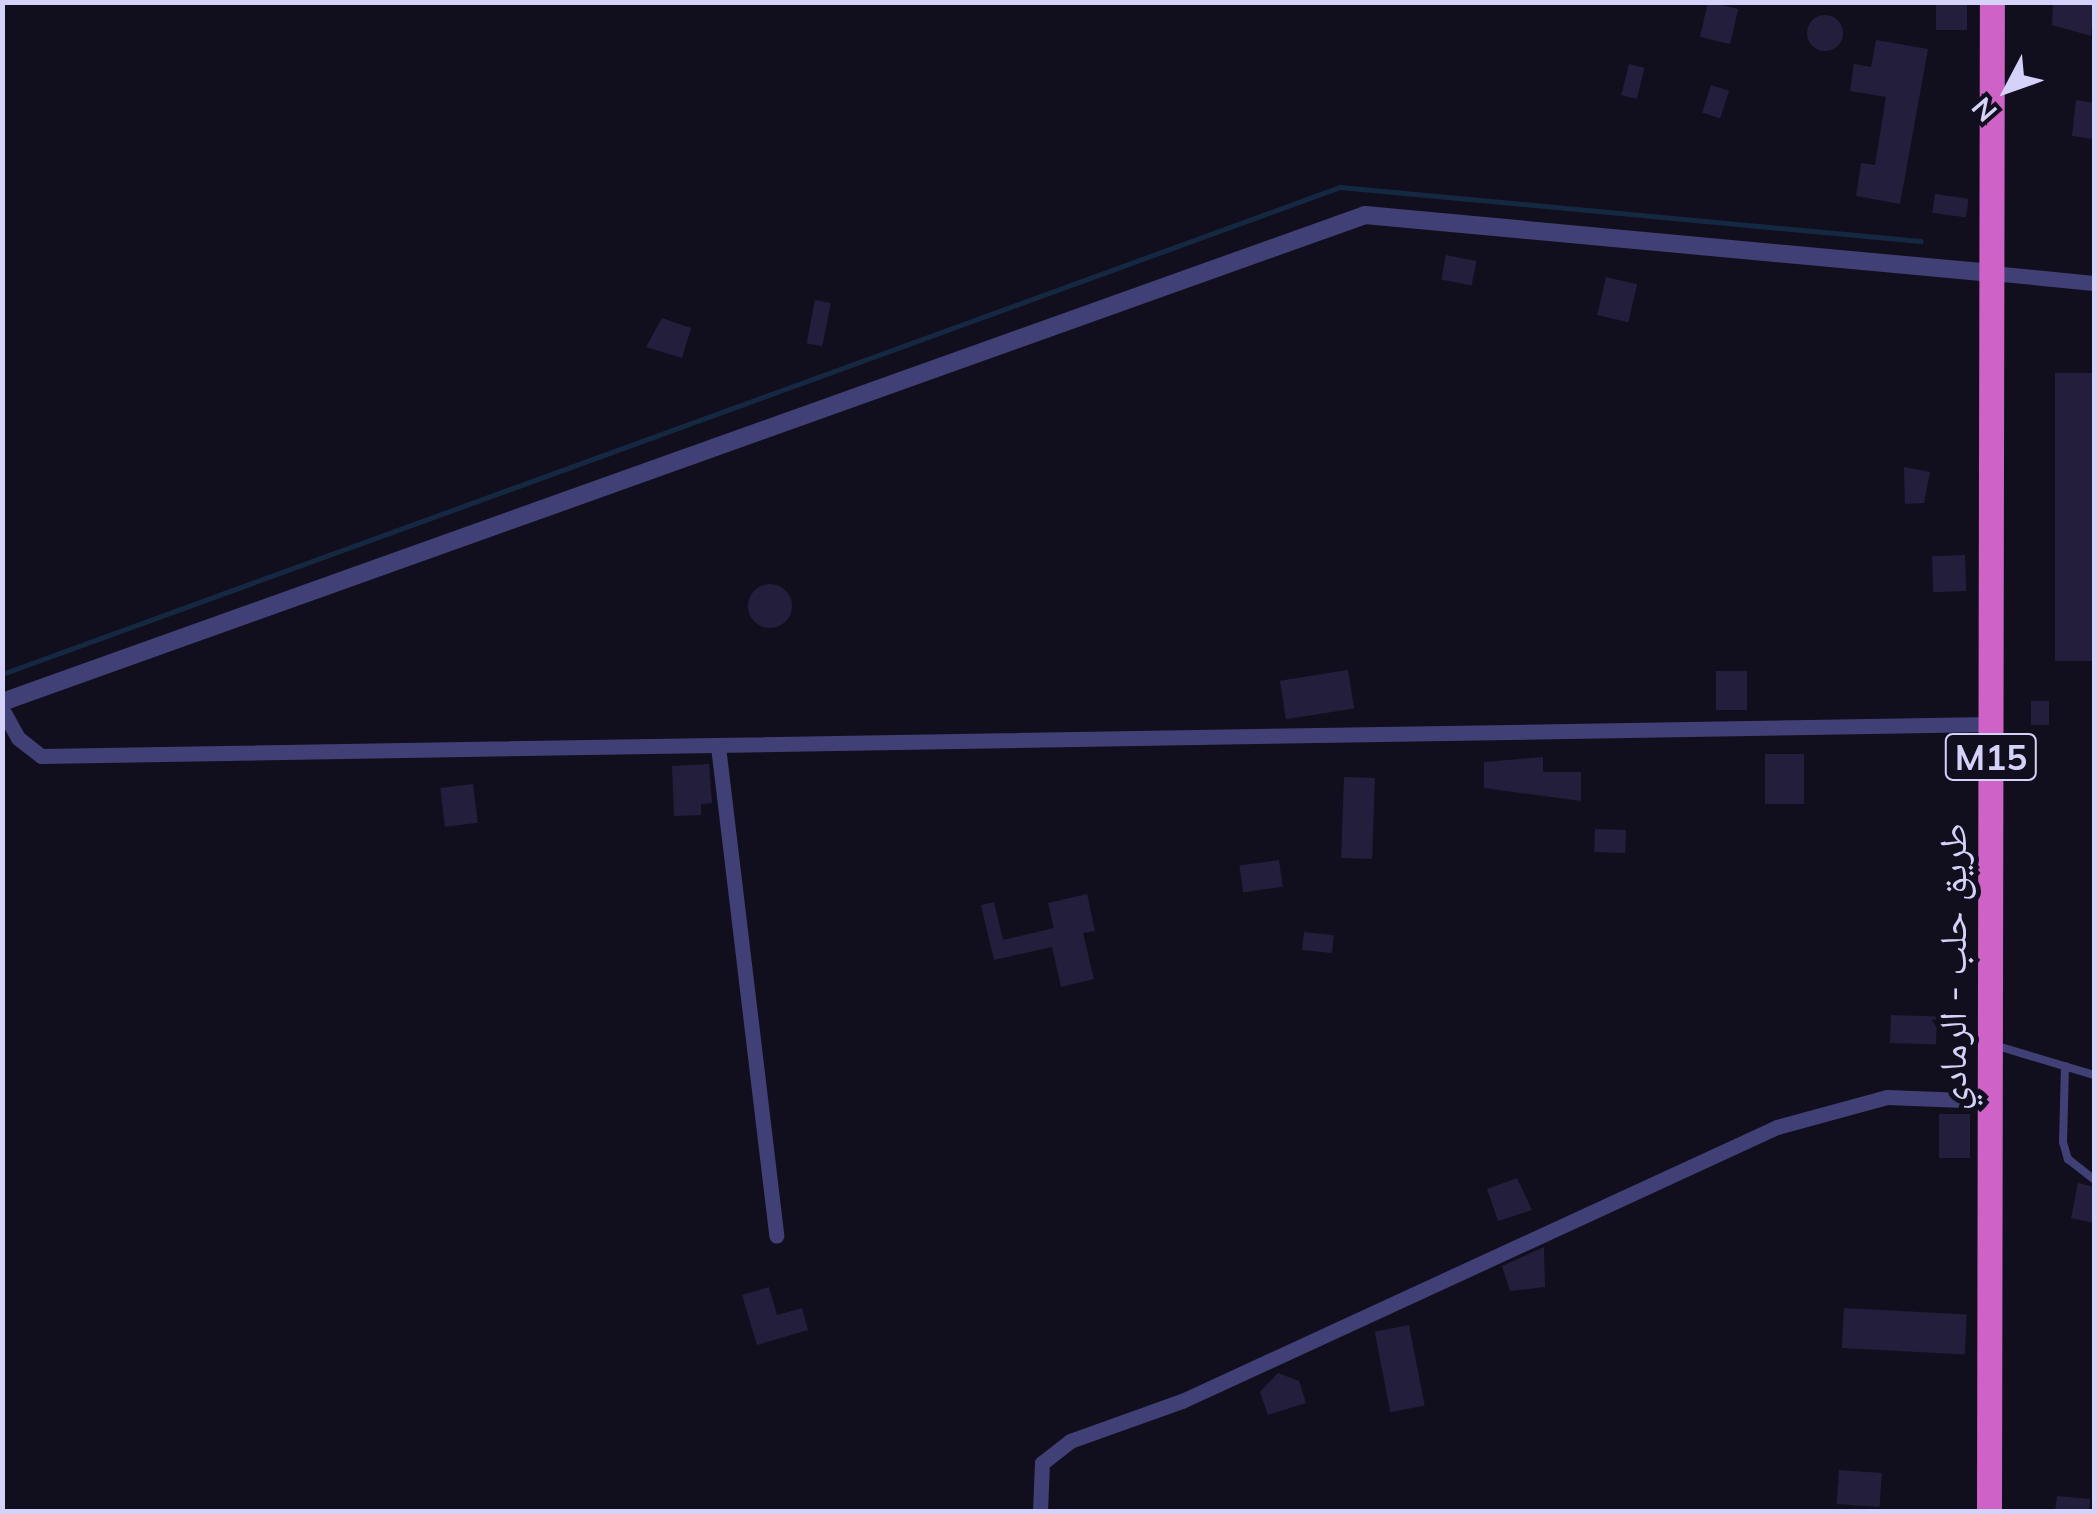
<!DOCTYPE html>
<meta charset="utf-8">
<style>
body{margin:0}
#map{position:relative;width:2097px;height:1514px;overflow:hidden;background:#110f1d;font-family:Mulish,"Noto Naskh Arabic",sans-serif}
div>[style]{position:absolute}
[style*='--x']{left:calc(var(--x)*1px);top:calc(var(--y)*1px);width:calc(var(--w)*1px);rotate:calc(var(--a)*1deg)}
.stream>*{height:5px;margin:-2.5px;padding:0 2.5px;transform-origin:2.5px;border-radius:2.5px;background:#152841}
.building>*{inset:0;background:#231e3c;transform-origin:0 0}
.round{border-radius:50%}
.service>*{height:8px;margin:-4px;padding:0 4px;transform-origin:4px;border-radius:4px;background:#414076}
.minor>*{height:15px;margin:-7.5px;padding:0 7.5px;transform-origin:7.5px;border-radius:7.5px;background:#414076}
.tertiary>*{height:18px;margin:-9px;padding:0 9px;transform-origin:9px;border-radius:9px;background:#414076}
.trunk>*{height:25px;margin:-12.5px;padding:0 12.5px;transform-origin:12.5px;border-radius:12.5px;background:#ce62c7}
span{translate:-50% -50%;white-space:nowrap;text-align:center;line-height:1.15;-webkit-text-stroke:10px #110f1d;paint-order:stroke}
.shield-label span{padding:2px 8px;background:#110f1d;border:2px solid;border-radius:8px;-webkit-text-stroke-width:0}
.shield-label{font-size:35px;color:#d5d2f9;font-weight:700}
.street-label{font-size:38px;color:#d5d2f9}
.frame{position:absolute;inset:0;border:5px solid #d5d2f9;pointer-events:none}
.north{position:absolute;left:1957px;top:40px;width:100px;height:100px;-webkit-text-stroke:8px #110f1d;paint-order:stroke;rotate:229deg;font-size:28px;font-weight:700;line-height:40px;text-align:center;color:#d5d2f9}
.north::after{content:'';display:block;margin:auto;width:35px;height:45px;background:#d5d2f9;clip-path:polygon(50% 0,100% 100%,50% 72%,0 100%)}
</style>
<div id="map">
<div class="stream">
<i style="--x:2;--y:674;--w:1424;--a:-20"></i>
<i style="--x:1340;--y:187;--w:583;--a:5.32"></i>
</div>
<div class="building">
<i style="left:1708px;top:2px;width:31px;height:36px;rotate:13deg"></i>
<i style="left:1936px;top:2px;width:31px;height:28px"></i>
<i style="clip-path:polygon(2053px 2px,2094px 2px,2091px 36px,2052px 25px)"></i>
<i class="round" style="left:1807px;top:15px;width:36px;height:36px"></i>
<i style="clip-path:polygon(1876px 40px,1928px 49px,1900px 204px,1856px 196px,1861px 163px,1875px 165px,1886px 97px,1850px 91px,1854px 64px,1871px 67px)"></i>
<i style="left:1629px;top:64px;width:16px;height:32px;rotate:14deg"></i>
<i style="left:1711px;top:85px;width:19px;height:29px;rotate:18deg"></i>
<i style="clip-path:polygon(2076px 100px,2094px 103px,2094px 139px,2072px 136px)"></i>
<i style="left:1935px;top:194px;width:34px;height:19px;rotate:8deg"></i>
<i style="left:1446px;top:255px;width:31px;height:25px;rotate:11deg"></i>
<i style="left:1606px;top:277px;width:32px;height:39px;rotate:13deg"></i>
<i style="left:815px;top:300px;width:16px;height:44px;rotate:11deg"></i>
<i style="clip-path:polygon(662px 318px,691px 328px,682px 358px,646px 347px)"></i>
<i style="left:2055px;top:373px;width:39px;height:288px"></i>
<i style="clip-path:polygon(1904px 467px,1930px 472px,1924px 503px,1905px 504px)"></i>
<i style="left:1965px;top:555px;width:36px;height:33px;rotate:88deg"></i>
<i class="round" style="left:748px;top:584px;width:44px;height:44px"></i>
<i style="left:1348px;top:670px;width:39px;height:69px;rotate:81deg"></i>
<i style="left:1716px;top:671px;width:31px;height:39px"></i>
<i style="left:2031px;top:701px;width:18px;height:24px"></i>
<i style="left:1804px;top:754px;width:50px;height:39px;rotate:90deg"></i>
<i style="clip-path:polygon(1543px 757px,1543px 772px,1581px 772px,1581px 801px,1484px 788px,1484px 762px)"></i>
<i style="clip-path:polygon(709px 764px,712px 803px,701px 804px,701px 815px,674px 816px,672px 766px)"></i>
<i style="left:1344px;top:777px;width:31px;height:81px;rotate:2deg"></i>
<i style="left:473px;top:784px;width:39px;height:33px;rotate:83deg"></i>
<i style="left:1595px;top:829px;width:31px;height:23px;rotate:2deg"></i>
<i style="left:1279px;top:860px;width:27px;height:40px;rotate:82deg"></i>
<i style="clip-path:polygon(1087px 894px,1095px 931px,1083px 933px,1094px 979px,1061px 987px,1052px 947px,994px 960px,981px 905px,994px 902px,1003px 940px,1054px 928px,1048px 903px)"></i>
<i style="left:1304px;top:932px;width:30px;height:18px;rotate:6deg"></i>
<i style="left:1891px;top:1015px;width:46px;height:28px;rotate:2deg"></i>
<i style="left:1939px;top:1114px;width:31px;height:44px"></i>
<i style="clip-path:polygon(1517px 1178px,1532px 1210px,1498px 1221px,1487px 1189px)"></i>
<i style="clip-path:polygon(2078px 1183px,2094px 1187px,2094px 1223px,2071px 1218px)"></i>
<i style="clip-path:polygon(1544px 1247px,1545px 1287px,1510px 1291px,1502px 1266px)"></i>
<i style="clip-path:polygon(769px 1287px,777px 1315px,802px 1308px,808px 1330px,757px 1345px,742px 1295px)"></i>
<i style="left:1844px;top:1308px;width:123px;height:40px;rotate:3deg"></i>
<i style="left:1409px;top:1325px;width:82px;height:35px;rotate:79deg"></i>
<i style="clip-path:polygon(1278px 1373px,1299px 1381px,1306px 1403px,1268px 1415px,1260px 1392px)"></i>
<i style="left:1839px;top:1470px;width:43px;height:34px;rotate:4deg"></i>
<i style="clip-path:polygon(2057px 1496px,2090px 1499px,2089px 1512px,2055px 1512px)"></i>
</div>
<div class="service">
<i style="--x:1994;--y:1045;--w:104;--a:16.7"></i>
<i style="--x:2065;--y:1066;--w:76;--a:91.5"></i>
<i style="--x:2063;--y:1142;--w:18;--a:74"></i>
<i style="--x:2068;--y:1159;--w:33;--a:38"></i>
</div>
<div class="minor">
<i style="--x:1992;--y:273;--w:102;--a:5.6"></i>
<i style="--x:2;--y:709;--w:33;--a:61"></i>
<i style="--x:18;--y:738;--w:29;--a:38"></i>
<i style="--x:41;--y:756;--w:1950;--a:-0.94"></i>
<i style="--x:718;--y:746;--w:493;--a:83.2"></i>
<i style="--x:1040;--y:1512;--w:49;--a:-87.7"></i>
<i style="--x:1042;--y:1463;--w:36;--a:-38"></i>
<i style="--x:1070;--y:1441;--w:119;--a:-19.7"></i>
<i style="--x:1182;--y:1401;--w:655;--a:-24.73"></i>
<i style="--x:1777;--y:1127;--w:114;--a:-15.3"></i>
<i style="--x:1887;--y:1097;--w:103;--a:2.2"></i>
</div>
<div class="tertiary">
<i style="--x:2;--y:702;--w:1447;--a:-19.66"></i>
<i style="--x:1365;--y:215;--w:630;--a:5.29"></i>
</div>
<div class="trunk">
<i style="--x:1989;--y:1512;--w:1510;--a:-89.89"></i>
</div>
<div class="shield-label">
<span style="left:1991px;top:757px">M15</span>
</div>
<div class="street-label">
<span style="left:1953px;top:967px;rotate:-90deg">طريق حلب - الرمادي</span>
</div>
<div class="frame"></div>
<div class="north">N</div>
</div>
